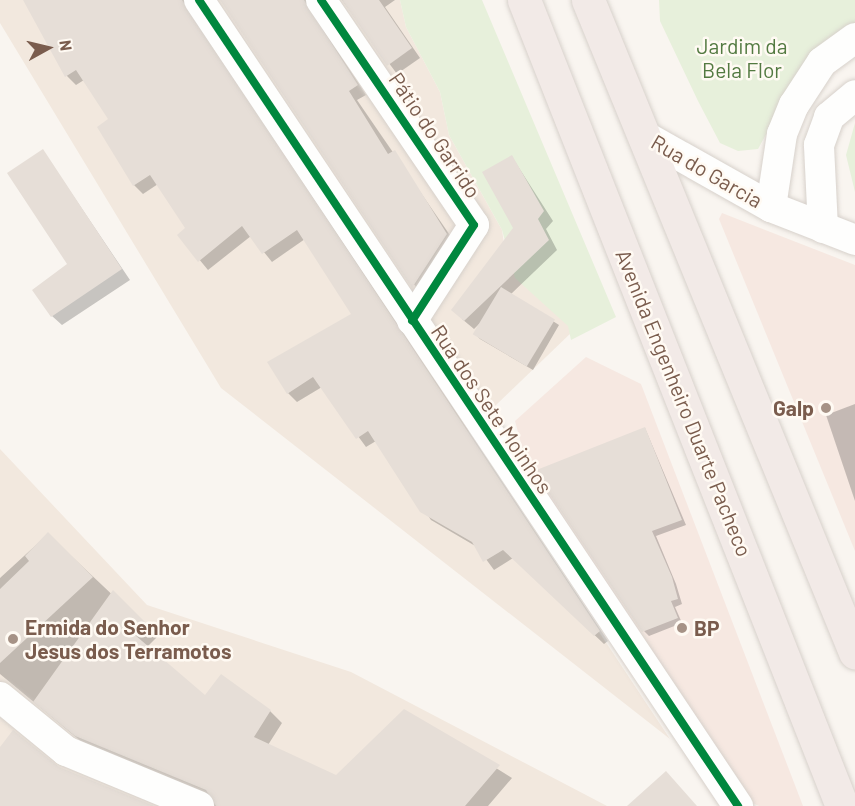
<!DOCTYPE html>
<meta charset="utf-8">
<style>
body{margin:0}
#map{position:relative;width:855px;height:806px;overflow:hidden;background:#f9f5f0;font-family:Barlow,sans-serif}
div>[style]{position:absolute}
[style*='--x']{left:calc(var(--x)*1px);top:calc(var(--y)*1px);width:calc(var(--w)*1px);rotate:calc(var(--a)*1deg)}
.residential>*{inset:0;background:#f2e8de}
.commercial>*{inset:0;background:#f6e8e1}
.green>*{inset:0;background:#e7f0db}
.shadow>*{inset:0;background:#0003}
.building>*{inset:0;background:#e6ded7;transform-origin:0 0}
.roads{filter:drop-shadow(0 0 2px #d7d1cb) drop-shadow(0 0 2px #d7d1cb)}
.street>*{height:30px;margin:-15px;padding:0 15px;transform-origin:15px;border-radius:15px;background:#fefefd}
.highway>*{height:33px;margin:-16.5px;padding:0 16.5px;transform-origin:16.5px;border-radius:16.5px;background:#f2eae7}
.cycleway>*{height:8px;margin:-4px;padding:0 4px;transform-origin:4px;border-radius:4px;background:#00873e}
.dots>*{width:16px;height:16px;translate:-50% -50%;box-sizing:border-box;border:3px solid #fffaf3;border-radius:50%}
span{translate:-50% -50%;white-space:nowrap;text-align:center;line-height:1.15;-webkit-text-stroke:5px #fffaf3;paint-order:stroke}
.park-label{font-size:21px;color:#537a41}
.street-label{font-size:21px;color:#7a5c4d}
.poi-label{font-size:21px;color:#7a5c4d;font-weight:700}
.right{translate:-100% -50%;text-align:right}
.left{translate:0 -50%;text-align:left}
.north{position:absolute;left:18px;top:18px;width:60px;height:60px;-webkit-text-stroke:4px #fffaf3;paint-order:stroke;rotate:82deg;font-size:16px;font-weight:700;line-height:24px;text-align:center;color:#7a5c4d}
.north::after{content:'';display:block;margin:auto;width:21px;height:27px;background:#7a5c4d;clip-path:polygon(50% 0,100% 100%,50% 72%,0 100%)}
</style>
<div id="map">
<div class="residential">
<i style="clip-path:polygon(0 0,400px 0,406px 27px,440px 92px,449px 135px,502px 230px,505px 250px,573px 331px,467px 433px,670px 739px,221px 388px,0 23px)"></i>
<i style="clip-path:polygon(0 449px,147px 605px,351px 672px,607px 806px,0 806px)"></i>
</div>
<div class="commercial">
<i style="clip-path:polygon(722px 213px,855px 265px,855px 551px,719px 219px)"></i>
<i style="clip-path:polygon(586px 357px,641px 384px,803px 806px,759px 806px,746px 800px,532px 484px,515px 421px)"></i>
</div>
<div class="green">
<i style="clip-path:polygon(400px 0,482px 0,616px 317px,571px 340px,568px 326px,515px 278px,502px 230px,449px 135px,440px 92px,406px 27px)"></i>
<i style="clip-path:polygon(659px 0,855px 0,855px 26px,810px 54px,758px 149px,738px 151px,720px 143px,698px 101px,660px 21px)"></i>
<i style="clip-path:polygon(855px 123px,855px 192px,846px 155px)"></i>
</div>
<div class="shadow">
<i style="clip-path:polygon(24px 0,196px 0,190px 12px,608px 641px,604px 644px,513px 558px,494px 570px,477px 547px,431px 520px,376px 441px,366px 447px,322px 387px,297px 402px,288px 393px,353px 314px,305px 239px,272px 262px,251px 236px,208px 270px,179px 235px,187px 228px,158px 184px,143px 194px,134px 185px,110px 120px,84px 80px,76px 85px,67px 76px)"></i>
<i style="clip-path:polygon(222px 0,318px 0,312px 12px,366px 95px,357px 100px,456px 244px,422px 296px)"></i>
<i style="clip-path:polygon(342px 0,395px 0,385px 7px,420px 58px,397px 74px)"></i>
<i style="clip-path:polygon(43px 151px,130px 280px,62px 325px,52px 316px,70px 265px)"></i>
<i style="clip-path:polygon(512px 157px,553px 221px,546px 229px,557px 250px,511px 294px,559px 325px,533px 370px,480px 339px,475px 334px,480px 323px,474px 329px,462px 319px,515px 228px)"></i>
<i style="clip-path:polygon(855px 404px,855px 501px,826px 415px)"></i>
<i style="clip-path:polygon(645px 428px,686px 525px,656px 536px,676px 584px,682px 604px,675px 607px,682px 623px,649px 636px,644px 631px)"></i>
<i style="clip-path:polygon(48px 534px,157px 637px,147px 647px,205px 697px,270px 711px,282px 723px,268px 745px,337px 777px,405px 711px,512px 778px,488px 806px,214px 806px,211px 799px,89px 748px,0 674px,0 578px)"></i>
</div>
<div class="building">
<i style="clip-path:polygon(23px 0,182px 0,600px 631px,594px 636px,503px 550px,483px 562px,472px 542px,420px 512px,368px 431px,356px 439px,313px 377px,287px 394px,267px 362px,351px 314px,297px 230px,262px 254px,242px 226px,198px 262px,177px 235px,185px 228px,150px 175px,133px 186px,97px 127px,108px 119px,76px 70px,65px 77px)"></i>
<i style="clip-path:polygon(220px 0,304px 0,358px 85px,349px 91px,388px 154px,395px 150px,447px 234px,412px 288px)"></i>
<i style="clip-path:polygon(342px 0,379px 0,412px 48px,387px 66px)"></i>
<i style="clip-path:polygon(43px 149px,122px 269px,51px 317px,32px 290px,67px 264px,7px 173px)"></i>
<i style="clip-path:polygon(512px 155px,544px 211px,538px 219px,549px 240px,464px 321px,451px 310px,513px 228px,482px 172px)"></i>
<i style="left:501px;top:287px;width:63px;height:55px;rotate:31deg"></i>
<i style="clip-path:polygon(645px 427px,682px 520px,652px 531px,672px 577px,678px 599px,671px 601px,678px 618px,642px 632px,534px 471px)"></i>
<i style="clip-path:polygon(48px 532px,93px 577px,0 663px,0 589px,29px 561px,25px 556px)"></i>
<i style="clip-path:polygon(113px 590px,146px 623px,135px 635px,205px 695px,221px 674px,271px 710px,254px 737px,336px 775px,404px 709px,500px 765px,465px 806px,216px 806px,206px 790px,75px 736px,33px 702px)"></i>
<i style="clip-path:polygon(13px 730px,59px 767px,154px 806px,0 806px,0 747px)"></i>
<i style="clip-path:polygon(666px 771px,697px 806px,627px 806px)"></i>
</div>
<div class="roads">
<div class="street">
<i style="--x:199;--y:0;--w:970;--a:56.23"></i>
<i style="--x:321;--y:0;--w:272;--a:55.8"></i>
<i style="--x:474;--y:225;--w:114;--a:122.9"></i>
<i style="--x:643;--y:135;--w:147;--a:29.4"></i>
<i style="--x:771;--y:207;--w:90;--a:21.4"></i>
<i style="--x:771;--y:207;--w:74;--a:-81.4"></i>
<i style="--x:782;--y:134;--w:31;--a:-68"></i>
<i style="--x:794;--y:105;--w:51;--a:-56.9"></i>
<i style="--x:822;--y:62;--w:41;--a:-36"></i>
<i style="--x:823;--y:228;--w:83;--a:-92.8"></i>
<i style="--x:819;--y:145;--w:30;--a:-70"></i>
<i style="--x:829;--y:117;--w:34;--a:-40"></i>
<i style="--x:0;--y:697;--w:85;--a:39.3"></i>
<i style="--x:66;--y:751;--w:144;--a:22.5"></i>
</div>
<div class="highway">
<i style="--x:524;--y:0;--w:866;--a:68.47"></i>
<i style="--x:588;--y:0;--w:705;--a:67.73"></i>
</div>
</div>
<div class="cycleway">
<i style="--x:199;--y:0;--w:970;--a:56.23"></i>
<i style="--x:321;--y:0;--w:272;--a:55.8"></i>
<i style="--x:474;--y:225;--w:114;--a:122.9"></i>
</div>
<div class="dots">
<i style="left:826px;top:408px;background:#a69286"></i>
<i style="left:682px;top:628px;background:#a69286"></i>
<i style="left:13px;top:639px;background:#a69286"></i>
</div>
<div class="park-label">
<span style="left:742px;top:58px">Jardim da<br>Bela Flor</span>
</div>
<div class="street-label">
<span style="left:435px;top:135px;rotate:56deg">Pátio do Garrido</span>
<span style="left:707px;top:171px;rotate:30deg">Rua do Garcia</span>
<span style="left:684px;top:403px;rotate:68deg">Avenida Engenheiro Duarte Pacheco</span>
<span style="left:492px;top:409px;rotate:56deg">Rua dos Sete Moinhos</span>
</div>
<div class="poi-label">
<span class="right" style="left:814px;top:408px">Galp</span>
<span class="left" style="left:25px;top:639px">Ermida do Senhor<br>Jesus dos Terramotos</span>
<span class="left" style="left:694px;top:628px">BP</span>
</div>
<div class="north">N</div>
</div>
